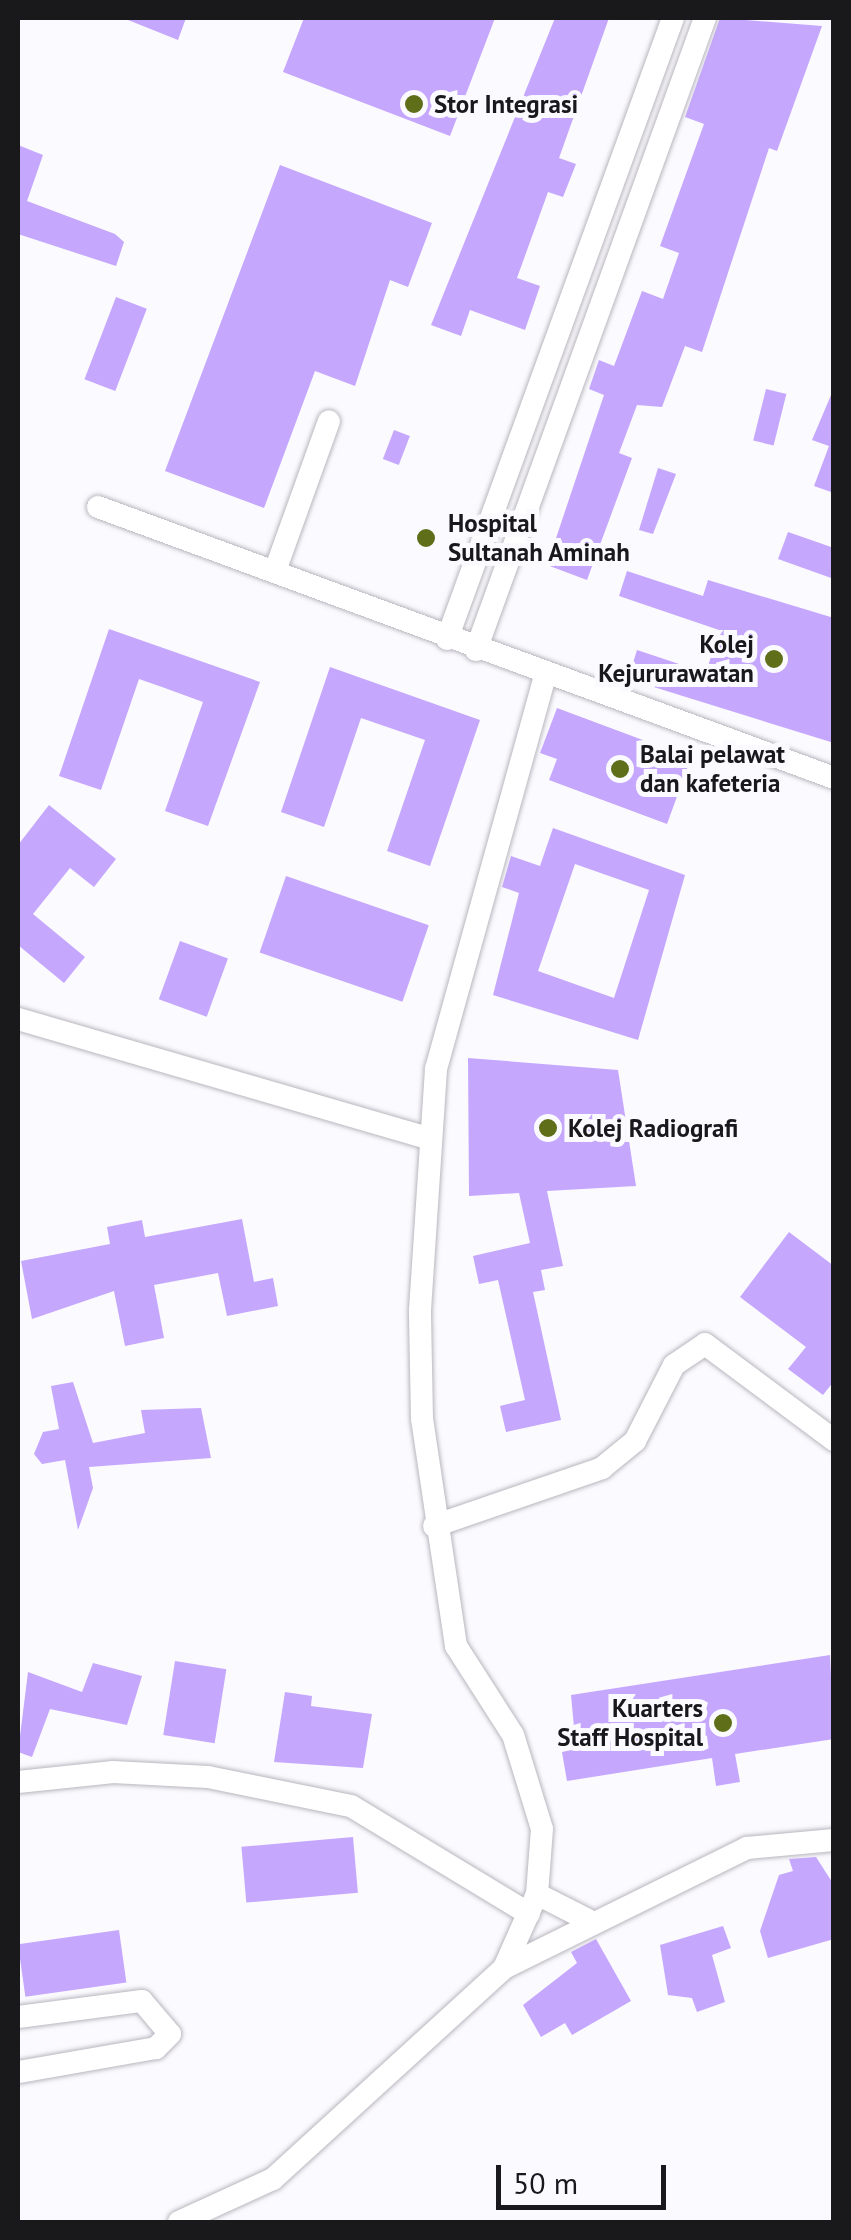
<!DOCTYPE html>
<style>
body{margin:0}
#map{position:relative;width:851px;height:2240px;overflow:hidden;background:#fbfafe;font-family:"PT Sans",sans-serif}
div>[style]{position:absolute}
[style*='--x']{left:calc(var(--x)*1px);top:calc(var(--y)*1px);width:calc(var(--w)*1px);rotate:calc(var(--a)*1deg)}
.building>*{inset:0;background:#c5a7fe;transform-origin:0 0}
.roads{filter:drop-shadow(0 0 2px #b9b6bf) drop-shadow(0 0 2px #b9b6bf)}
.minor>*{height:22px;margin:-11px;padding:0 11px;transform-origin:11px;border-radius:11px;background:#fff}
.dots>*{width:28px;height:28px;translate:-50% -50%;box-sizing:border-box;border:5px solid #fbfafe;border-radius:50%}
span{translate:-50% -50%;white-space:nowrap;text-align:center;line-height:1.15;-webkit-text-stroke:10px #fbfafe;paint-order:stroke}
.poi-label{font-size:25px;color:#19181b;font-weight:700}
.left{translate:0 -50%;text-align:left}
.right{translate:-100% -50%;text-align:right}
.frame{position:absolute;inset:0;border:20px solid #19181b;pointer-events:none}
.scale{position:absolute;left:496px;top:2165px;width:170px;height:45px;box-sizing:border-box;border:5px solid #19181b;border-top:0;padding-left:12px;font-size:30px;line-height:35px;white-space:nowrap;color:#19181b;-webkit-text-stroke:8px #fbfafe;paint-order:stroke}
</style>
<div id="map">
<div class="building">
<i style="clip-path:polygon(123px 18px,186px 18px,178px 40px)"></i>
<i style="clip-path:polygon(304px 18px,495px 18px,450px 136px,283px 72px)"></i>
<i style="clip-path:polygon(555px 18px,609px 18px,559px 158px,576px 164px,563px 197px,548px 192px,517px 278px,540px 286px,525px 330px,470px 310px,461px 336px,431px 325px)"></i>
<i style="clip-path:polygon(720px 18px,822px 26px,777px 151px,769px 148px,702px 352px,685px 346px,662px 407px,637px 405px,619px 453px,632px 458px,587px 580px,547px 565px,604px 395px,589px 389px,599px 360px,614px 366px,642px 291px,663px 299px,679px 253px,660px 246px,704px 124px,685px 117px)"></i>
<i style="clip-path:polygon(18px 145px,43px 155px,27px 201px,115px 234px,124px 242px,116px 266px,18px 234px)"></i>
<i style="clip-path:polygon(280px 165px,432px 223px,408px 287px,390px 280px,355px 386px,315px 371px,264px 508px,165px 471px)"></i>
<i style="left:116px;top:297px;width:33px;height:88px;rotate:21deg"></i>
<i style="clip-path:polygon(834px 388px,834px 493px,814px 486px,829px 446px,812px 440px)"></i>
<i style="left:766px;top:389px;width:21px;height:53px;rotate:14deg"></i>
<i style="left:394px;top:430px;width:17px;height:31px;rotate:21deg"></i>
<i style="clip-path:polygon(658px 468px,676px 474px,653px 534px,639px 530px)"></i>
<i style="clip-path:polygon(788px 532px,834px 548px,834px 579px,778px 559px)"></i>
<i style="clip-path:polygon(627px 571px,703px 596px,708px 580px,834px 618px,834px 743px,628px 679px,637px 650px,706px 673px,719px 630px,619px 596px)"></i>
<i style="clip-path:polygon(109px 629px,260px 682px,208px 826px,165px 811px,203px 702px,162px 687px,139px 679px,101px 790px,59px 776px)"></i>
<i style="clip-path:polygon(330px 667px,480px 720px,430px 866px,387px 851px,425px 740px,361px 718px,324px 827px,281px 812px)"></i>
<i style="clip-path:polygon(557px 708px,691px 758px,667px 824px,549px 780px,557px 759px,540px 753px)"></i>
<i style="clip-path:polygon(49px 805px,116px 859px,94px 887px,70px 868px,33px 914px,85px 957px,64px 983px,18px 945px,18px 845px)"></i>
<i style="clip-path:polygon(evenodd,553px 828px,685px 875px,638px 1040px,493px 995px,519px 893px,502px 887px,511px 856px,540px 866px,553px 828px,575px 864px,649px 890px,614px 998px,538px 971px,575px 864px)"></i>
<i style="left:286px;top:876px;width:151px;height:81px;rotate:19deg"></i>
<i style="left:180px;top:941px;width:51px;height:62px;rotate:20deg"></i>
<i style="clip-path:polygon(468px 1058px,618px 1070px,636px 1186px,547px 1191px,563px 1266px,541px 1270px,545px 1290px,533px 1292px,561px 1420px,506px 1432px,500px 1406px,525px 1400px,498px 1280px,479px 1284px,473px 1256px,530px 1243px,519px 1193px,469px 1196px)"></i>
<i style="clip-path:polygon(242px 1219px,254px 1282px,273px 1278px,278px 1306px,227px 1316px,218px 1273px,154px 1285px,164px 1338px,125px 1346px,114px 1291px,32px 1319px,21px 1261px,110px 1244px,107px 1227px,142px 1220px,145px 1237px)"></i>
<i style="clip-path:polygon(789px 1232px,834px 1266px,834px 1381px,823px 1395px,788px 1369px,806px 1347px,740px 1297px)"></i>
<i style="clip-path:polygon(73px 1382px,93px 1443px,145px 1433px,141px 1410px,201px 1408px,211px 1458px,89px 1467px,93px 1488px,78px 1530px,65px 1460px,42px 1464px,34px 1454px,43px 1432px,59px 1429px,51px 1386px)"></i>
<i style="clip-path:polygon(830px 1655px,834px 1739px,735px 1754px,740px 1782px,716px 1786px,712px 1758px,567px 1781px,562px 1752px,576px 1749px,571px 1695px)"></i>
<i style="left:175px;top:1661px;width:52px;height:75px;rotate:9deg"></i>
<i style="clip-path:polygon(93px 1663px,142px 1676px,127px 1725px,50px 1709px,32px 1757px,18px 1752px,28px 1672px,82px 1692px)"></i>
<i style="clip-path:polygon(285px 1692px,312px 1696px,311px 1706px,372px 1714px,363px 1768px,274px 1762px)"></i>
<i style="left:353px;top:1837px;width:56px;height:112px;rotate:85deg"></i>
<i style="clip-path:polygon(816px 1857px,834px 1885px,834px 1939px,768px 1958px,760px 1931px,779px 1875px,793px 1871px,789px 1859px)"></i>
<i style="clip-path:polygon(723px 1926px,731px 1948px,712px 1955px,725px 2002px,697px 2012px,692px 1998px,668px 1995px,660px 1945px)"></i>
<i style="left:119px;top:1930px;width:53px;height:102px;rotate:82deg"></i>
<i style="clip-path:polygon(596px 1939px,631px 2001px,572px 2035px,565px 2023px,541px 2037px,523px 2005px,577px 1963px,571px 1952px)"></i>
</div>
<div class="roads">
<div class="minor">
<i style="--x:98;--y:507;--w:784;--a:20.21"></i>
<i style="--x:275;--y:571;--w:159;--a:-70.2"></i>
<i style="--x:447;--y:639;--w:661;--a:-70"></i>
<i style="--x:476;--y:650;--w:672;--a:-70.08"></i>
<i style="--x:18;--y:1019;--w:424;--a:16.2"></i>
<i style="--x:434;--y:1526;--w:178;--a:-19"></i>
<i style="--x:602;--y:1468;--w:43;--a:-39.3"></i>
<i style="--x:635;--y:1441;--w:85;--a:-62.8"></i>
<i style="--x:674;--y:1365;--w:37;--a:-34"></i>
<i style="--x:705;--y:1344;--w:161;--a:36.7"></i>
<i style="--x:18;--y:1782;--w:96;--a:-6"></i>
<i style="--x:113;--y:1772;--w:95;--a:3"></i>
<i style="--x:208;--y:1777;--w:146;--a:11.5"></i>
<i style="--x:351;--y:1806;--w:208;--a:31.2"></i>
<i style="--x:537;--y:1894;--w:57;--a:27"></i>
<i style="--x:504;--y:1968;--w:81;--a:-66"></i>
<i style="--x:537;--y:1894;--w:65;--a:-85.6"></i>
<i style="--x:542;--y:1829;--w:98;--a:-107.1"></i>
<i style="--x:513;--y:1735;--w:106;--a:-122.6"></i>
<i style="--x:456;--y:1646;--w:230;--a:-98.5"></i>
<i style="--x:422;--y:1419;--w:109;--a:-91.1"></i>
<i style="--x:420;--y:1310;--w:242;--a:-86.2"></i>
<i style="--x:436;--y:1069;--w:407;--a:-74.5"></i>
<i style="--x:18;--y:2017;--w:125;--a:-7.4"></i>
<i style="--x:142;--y:2001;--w:43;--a:49.7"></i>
<i style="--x:170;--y:2034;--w:20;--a:135"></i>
<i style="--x:156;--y:2048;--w:140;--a:170.1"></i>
<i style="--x:179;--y:2222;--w:103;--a:-24.6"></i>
<i style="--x:273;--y:2179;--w:313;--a:-42.4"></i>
<i style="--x:504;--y:1968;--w:271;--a:-26.3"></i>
<i style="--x:747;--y:1848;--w:87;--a:-5.3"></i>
</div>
</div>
<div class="dots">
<i style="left:414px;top:104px;background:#5f6e19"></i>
<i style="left:426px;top:538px;background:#5f6e19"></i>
<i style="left:774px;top:659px;background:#5f6e19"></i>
<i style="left:620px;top:769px;background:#5f6e19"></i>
<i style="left:548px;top:1128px;background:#5f6e19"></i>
<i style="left:723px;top:1723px;background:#5f6e19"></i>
</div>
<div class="poi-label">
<span class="left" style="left:434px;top:104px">Stor Integrasi</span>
<span class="left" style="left:448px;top:538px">Hospital<br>Sultanah Aminah</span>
<span class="right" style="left:754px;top:659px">Kolej<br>Kejururawatan</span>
<span class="left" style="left:640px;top:769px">Balai pelawat<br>dan kafeteria</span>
<span class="left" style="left:568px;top:1128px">Kolej Radiografi</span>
<span class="right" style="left:703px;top:1723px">Kuarters<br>Staff Hospital</span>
</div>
<div class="frame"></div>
<div class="scale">50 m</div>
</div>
